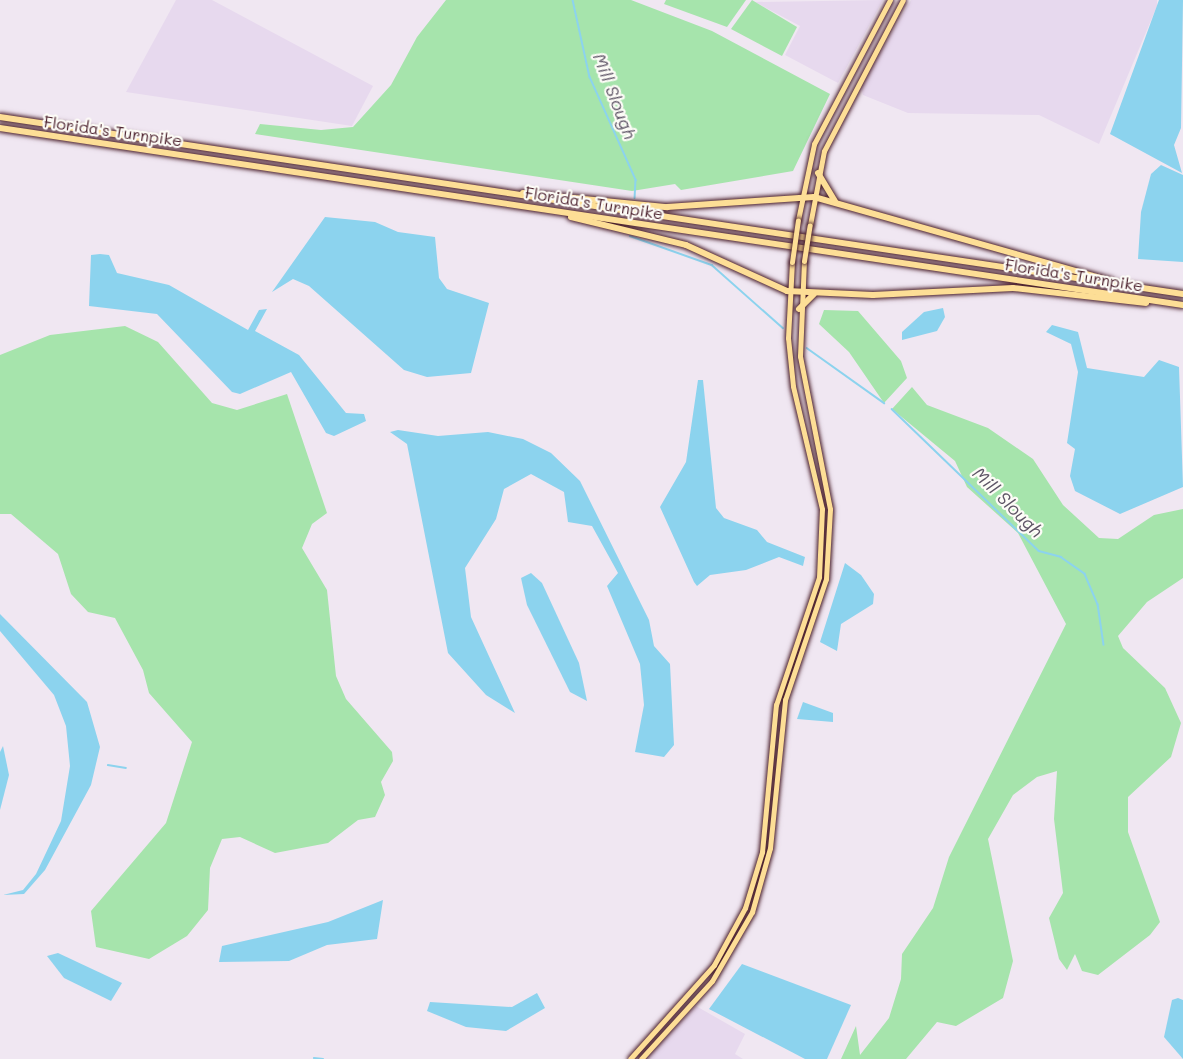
<!DOCTYPE html>
<style>
body{margin:0}
#map{position:relative;width:1183px;height:1059px;overflow:hidden;background:#f0e7f2;font-family:Mali,sans-serif}
div>[style]{position:absolute}
[style*='--x']{left:calc(var(--x)*1px);top:calc(var(--y)*1px);width:calc(var(--w)*1px);rotate:calc(var(--a)*1deg)}
.built>*{inset:0;background:#e7d9ee}
.green>*{inset:0;background:#a6e4ac}
.water>*{inset:0;background:#8cd3ee}
.stream>*{height:1.5px;margin:-0.75px;padding:0 0.75px;transform-origin:0.75px;border-radius:0.75px;background:#8cd3ee}
.roads{filter:drop-shadow(0 0 2px #4a1f2b) drop-shadow(0 0 2px #4a1f2b)}
.major>*{height:5px;margin:-2.5px;padding:0 2.5px;transform-origin:2.5px;border-radius:2.5px;background:#fdde96}
.highway>*{height:6px;margin:-3px;padding:0 3px;transform-origin:3px;border-radius:3px;background:#fdde96}
.bridges{filter:drop-shadow(0 0 2px #4a1f2b) drop-shadow(0 0 2px #4a1f2b)}
.major-bridge>*{height:5px;margin:-2.5px;padding:0 2.5px;transform-origin:2.5px;border-radius:2.5px;background:#fdde96}
span{translate:-50% -50%;white-space:nowrap;text-align:center;line-height:1.15;-webkit-text-stroke:4.5px #fdfcf7;paint-order:stroke}
.street-label{font-size:16px;color:#4a1f2b}
.water-label{font-size:18px;color:#5e5566;font-style:italic}
</style>
<div id="map">
<div class="built">
<i style="clip-path:polygon(176px 0,212px 0,373px 86px,352px 126px,126px 92px)"></i>
<i style="clip-path:polygon(883px 0,838px 83px,785px 55px,800px 26px,755px 2px)"></i>
<i style="clip-path:polygon(911px 0,1157px 0,1157px 6px,1099px 144px,1039px 115px,908px 113px,863px 95px,861px 86px)"></i>
<i style="clip-path:polygon(696px 1006px,745px 1034px,735px 1054px,743px 1059px,645px 1059px)"></i>
</div>
<div class="green">
<i style="clip-path:polygon(446px 0,631px 0,712px 31px,830px 94px,793px 171px,681px 190px,675px 184px,632px 191px,255px 134px,260px 124px,321px 130px,353px 127px,391px 85px,417px 37px)"></i>
<i style="clip-path:polygon(666px 0,746px 0,727px 27px,664px 4px)"></i>
<i style="clip-path:polygon(752px 0,797px 27px,782px 56px,731px 29px)"></i>
<i style="clip-path:polygon(824px 310px,858px 311px,901px 361px,907px 378px,884px 403px,849px 352px,819px 324px)"></i>
<i style="clip-path:polygon(125px 326px,158px 342px,212px 403px,237px 410px,287px 394px,327px 513px,312px 524px,302px 548px,327px 590px,336px 676px,346px 699px,392px 752px,393px 761px,381px 782px,385px 795px,375px 817px,358px 820px,328px 843px,275px 853px,240px 837px,222px 839px,210px 868px,208px 910px,187px 936px,149px 959px,96px 947px,91px 911px,166px 823px,192px 742px,149px 693px,143px 670px,115px 618px,88px 612px,71px 594px,58px 554px,11px 514px,0 514px,0 355px,50px 335px)"></i>
<i style="clip-path:polygon(912px 387px,927px 405px,988px 428px,1033px 459px,1063px 505px,1099px 538px,1118px 539px,1154px 515px,1183px 509px,1183px 578px,1147px 602px,1118px 636px,1123px 648px,1165px 688px,1181px 723px,1171px 757px,1128px 797px,1128px 832px,1160px 922px,1150px 935px,1098px 975px,1082px 971px,1075px 954px,1067px 970px,1059px 959px,1049px 918px,1063px 893px,1054px 819px,1057px 771px,1037px 777px,1013px 795px,988px 839px,1013px 961px,1003px 998px,956px 1026px,937px 1022px,906px 1059px,841px 1059px,856px 1026px,860px 1055px,889px 1018px,901px 979px,902px 954px,933px 908px,949px 857px,1066px 624px,1018px 533px,967px 487px,955px 461px,892px 409px)"></i>
</div>
<div class="water">
<i style="clip-path:polygon(1159px 0,1183px 0,1181px 128px,1174px 145px,1182px 173px,1110px 134px)"></i>
<i style="clip-path:polygon(1161px 165px,1183px 175px,1183px 262px,1138px 259px,1141px 212px,1151px 174px)"></i>
<i style="clip-path:polygon(325px 217px,375px 222px,398px 232px,435px 237px,439px 278px,447px 289px,489px 303px,471px 373px,427px 377px,404px 370px,309px 286px,293px 279px,272px 292px)"></i>
<i style="clip-path:polygon(100px 254px,109px 255px,117px 273px,169px 285px,248px 330px,259px 310px,267px 309px,255px 331px,299px 355px,346px 413px,364px 414px,366px 421px,334px 436px,326px 433px,291px 372px,240px 394px,232px 392px,157px 314px,89px 306px,91px 255px)"></i>
<i style="clip-path:polygon(943px 308px,945px 317px,937px 331px,902px 340px,902px 332px,924px 312px)"></i>
<i style="clip-path:polygon(1052px 325px,1078px 332px,1087px 368px,1144px 377px,1159px 360px,1179px 367px,1183px 487px,1120px 514px,1075px 491px,1070px 476px,1075px 449px,1067px 443px,1078px 372px,1071px 344px,1046px 332px)"></i>
<i style="clip-path:polygon(698px 380px,703px 380px,716px 508px,724px 518px,757px 530px,767px 542px,805px 557px,803px 566px,779px 557px,746px 570px,710px 575px,697px 586px,694px 582px,660px 507px,686px 462px)"></i>
<i style="clip-path:polygon(398px 430px,438px 436px,488px 432px,523px 439px,551px 453px,580px 481px,649px 620px,654px 646px,670px 664px,674px 745px,664px 757px,635px 752px,644px 705px,640px 664px,607px 586px,618px 573px,592px 526px,568px 522px,564px 492px,531px 474px,504px 489px,496px 519px,465px 568px,471px 617px,515px 713px,486px 695px,448px 653px,407px 444px,390px 432px)"></i>
<i style="clip-path:polygon(845px 563px,861px 575px,874px 594px,873px 604px,841px 624px,837px 651px,820px 642px)"></i>
<i style="clip-path:polygon(531px 573px,542px 583px,579px 663px,587px 701px,570px 692px,527px 605px,521px 578px)"></i>
<i style="clip-path:polygon(0 614px,87px 702px,100px 747px,91px 785px,45px 870px,24px 894px,3px 895px,23px 890px,36px 874px,61px 821px,70px 766px,66px 726px,54px 695px,0 631px)"></i>
<i style="clip-path:polygon(803px 702px,833px 713px,833px 722px,797px 719px)"></i>
<i style="clip-path:polygon(3px 746px,9px 775px,0 810px,0 752px)"></i>
<i style="clip-path:polygon(383px 900px,377px 939px,327px 945px,289px 961px,219px 962px,222px 946px,328px 922px)"></i>
<i style="clip-path:polygon(58px 953px,122px 983px,111px 1001px,64px 978px,47px 956px)"></i>
<i style="clip-path:polygon(742px 964px,851px 1005px,827px 1059px,805px 1059px,709px 1009px)"></i>
<i style="clip-path:polygon(537px 993px,545px 1008px,506px 1031px,466px 1027px,427px 1011px,430px 1002px,512px 1007px)"></i>
<i style="clip-path:polygon(1178px 998px,1183px 1000px,1183px 1059px,1164px 1037px,1172px 1000px)"></i>
</div>
<div class="stream">
<i style="--x:573;--y:0;--w:79;--a:77.6"></i>
<i style="--x:590;--y:77;--w:113;--a:65.9"></i>
<i style="--x:636;--y:180;--w:18;--a:93"></i>
<i style="--x:630;--y:236;--w:87;--a:19.5"></i>
<i style="--x:712;--y:265;--w:95;--a:41.6"></i>
<i style="--x:807;--y:348;--w:95;--a:35.5"></i>
<i style="--x:892;--y:409;--w:204;--a:44"></i>
<i style="--x:1039;--y:551;--w:23;--a:15"></i>
<i style="--x:1061;--y:557;--w:29;--a:35"></i>
<i style="--x:1085;--y:574;--w:33;--a:67"></i>
<i style="--x:1098;--y:604;--w:41;--a:81.7"></i>
<i style="--x:108;--y:765;--w:18;--a:9"></i>
<i style="--x:314;--y:1058;--w:9;--a:6"></i>
</div>
<div class="roads">
<div class="major">
<i style="--x:798;--y:220;--w:78;--a:-78.1"></i>
<i style="--x:814;--y:144;--w:163;--a:-62.2"></i>
<i style="--x:810;--y:225;--w:75;--a:-79.3"></i>
<i style="--x:824;--y:151;--w:170;--a:-62.4"></i>
<i style="--x:630;--y:1059;--w:126;--a:-48.2"></i>
<i style="--x:714;--y:965;--w:65;--a:-61.5"></i>
<i style="--x:745;--y:908;--w:59;--a:-73.1"></i>
<i style="--x:762;--y:852;--w:148;--a:-84.6"></i>
<i style="--x:776;--y:705;--w:135;--a:-71.4"></i>
<i style="--x:819;--y:577;--w:68;--a:-87.5"></i>
<i style="--x:822;--y:509;--w:126;--a:-103.3"></i>
<i style="--x:793;--y:386;--w:48;--a:-95.9"></i>
<i style="--x:788;--y:338;--w:76;--a:-87"></i>
<i style="--x:641;--y:1059;--w:105;--a:-47.7"></i>
<i style="--x:712;--y:981;--w:80;--a:-59.9"></i>
<i style="--x:752;--y:912;--w:66;--a:-74.3"></i>
<i style="--x:770;--y:848;--w:149;--a:-84.2"></i>
<i style="--x:785;--y:700;--w:128;--a:-71.3"></i>
<i style="--x:826;--y:579;--w:70;--a:-86.7"></i>
<i style="--x:830;--y:509;--w:156;--a:-101.1"></i>
<i style="--x:800;--y:356;--w:95;--a:-87.6"></i>
</div>
<div class="highway">
<i style="--x:0;--y:117;--w:1196;--a:8.51"></i>
<i style="--x:0;--y:128;--w:1196;--a:8.51"></i>
<i style="--x:818;--y:173;--w:33;--a:59"></i>
<i style="--x:523;--y:193;--w:145;--a:5.6"></i>
<i style="--x:667;--y:207;--w:147;--a:-3.9"></i>
<i style="--x:814;--y:197;--w:309;--a:15.8"></i>
<i style="--x:571;--y:217;--w:118;--a:13.7"></i>
<i style="--x:686;--y:245;--w:111;--a:24.5"></i>
<i style="--x:787;--y:291;--w:86;--a:2.7"></i>
<i style="--x:873;--y:295;--w:140;--a:-2.9"></i>
<i style="--x:1013;--y:288;--w:134;--a:6.4"></i>
<i style="--x:799;--y:309;--w:21;--a:-45"></i>
</div>
</div>
<div class="bridges">
<div class="major-bridge">
<i style="--x:804;--y:261;--w:36;--a:-81"></i>
<i style="--x:792;--y:262;--w:42;--a:-81.9"></i>
</div>
</div>
<div class="street-label">
<span style="left:113px;top:131px;rotate:8deg">Florida's Turnpike</span>
<span style="left:594px;top:203px;rotate:9deg">Florida's Turnpike</span>
<span style="left:1074px;top:275px;rotate:9deg">Florida's Turnpike</span>
</div>
<div class="water-label">
<span style="left:615px;top:96px;rotate:69deg">Mill Slough</span>
<span style="left:1008px;top:502px;rotate:45deg">Mill Slough</span>
</div>
</div>
